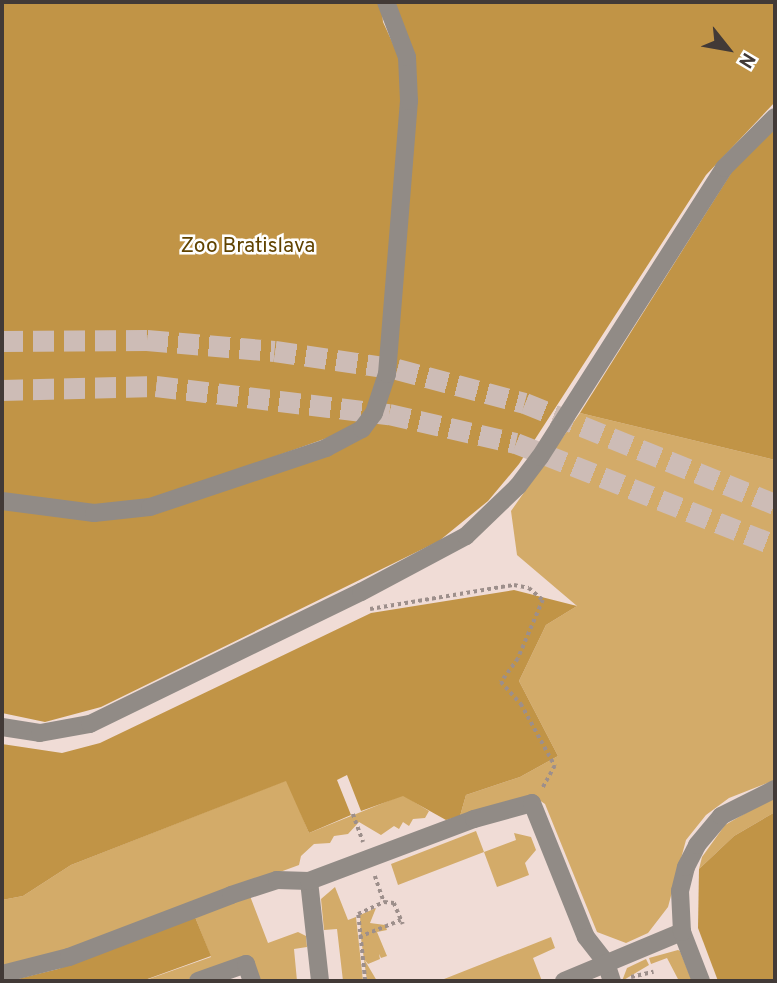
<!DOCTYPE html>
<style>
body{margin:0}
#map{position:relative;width:777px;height:983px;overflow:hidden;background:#f0dcd6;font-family:Overpass,sans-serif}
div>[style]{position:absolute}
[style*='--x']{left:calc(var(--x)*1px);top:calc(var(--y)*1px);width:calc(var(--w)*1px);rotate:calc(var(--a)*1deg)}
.green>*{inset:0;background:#d3ab69}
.forest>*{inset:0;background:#c19446}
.highway-tunnel>*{height:21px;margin-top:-10.5px;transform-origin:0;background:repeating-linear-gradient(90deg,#cdbcb6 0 21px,transparent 0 31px)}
.path>*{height:3.5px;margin-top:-1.75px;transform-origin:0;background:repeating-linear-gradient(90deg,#9d8f8b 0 3.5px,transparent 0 7px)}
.minor>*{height:18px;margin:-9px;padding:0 9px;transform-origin:9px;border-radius:9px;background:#918b86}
span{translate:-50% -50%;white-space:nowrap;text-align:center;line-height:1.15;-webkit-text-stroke:5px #fff;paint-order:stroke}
.park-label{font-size:21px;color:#614301}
.frame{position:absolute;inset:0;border:4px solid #423a37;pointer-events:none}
.north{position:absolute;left:693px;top:14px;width:70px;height:70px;-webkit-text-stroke:5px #fff;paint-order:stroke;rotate:121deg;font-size:19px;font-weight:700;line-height:28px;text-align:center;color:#423a37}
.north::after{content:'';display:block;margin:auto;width:24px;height:32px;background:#423a37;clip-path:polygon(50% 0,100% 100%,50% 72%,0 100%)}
</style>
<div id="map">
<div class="green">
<i style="clip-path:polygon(580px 413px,775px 460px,775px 780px,729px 798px,706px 815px,686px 840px,668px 907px,648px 933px,626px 943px,597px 932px,545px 804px,532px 795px,449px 824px,446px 820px,460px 816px,466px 795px,520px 777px,558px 756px,519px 681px,546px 625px,577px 606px,517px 555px,511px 511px)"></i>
<i style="clip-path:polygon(287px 780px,309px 833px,403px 795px,429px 811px,425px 818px,413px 819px,409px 826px,403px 822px,399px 829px,394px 826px,381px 835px,359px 822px,348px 834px,334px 836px,330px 843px,314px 844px,301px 856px,299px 865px,77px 946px,2px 967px,2px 900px,23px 896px,71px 865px)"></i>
<i style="clip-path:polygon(775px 796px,775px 812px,734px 836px,699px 869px,702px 857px,725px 825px)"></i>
<i style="clip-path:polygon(476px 831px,484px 852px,516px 840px,514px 833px,531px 837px,536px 850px,525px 863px,529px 875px,497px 887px,484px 852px,398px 885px,391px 864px)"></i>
<i style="clip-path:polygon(335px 887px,348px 920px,356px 917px,363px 981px,343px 981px,337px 929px,324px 930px,321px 899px)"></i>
<i style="clip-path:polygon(250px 896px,268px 943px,298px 932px,306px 936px,307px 947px,294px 949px,297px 981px,257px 981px,247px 958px,183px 981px,143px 981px,211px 957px,195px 917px)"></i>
<i style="clip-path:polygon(376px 908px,370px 923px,385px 925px,387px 930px,377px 932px,387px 956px,381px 958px,379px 954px,380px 959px,368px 964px,364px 959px,377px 981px,367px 981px,361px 938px,360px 915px)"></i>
<i style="clip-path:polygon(551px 937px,555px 948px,533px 958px,542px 981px,439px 981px)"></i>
<i style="clip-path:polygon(678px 950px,680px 951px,692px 981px,679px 981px,667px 958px,651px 964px,649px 958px)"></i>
<i style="clip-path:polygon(646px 959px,649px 965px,622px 981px,627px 968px)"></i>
</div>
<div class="forest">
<i style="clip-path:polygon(2px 2px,381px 2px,383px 22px,405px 70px,379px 374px,366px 415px,355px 428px,142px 504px,115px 508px,2px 496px)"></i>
<i style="clip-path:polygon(394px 2px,775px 2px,775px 102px,706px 175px,519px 464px,488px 501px,439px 541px,101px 707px,45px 722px,2px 713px,2px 506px,99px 518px,361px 439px,381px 417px,393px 376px,417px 84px)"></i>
<i style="clip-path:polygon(775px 130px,775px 460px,580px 413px,733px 170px,758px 141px)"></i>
<i style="clip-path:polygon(514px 590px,577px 606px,546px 625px,519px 681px,558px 756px,520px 777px,466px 795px,460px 816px,446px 820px,403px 796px,361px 811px,347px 775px,337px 780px,351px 815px,309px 833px,286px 781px,71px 865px,23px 896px,2px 900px,2px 744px,62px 753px,100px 743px,371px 613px)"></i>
<i style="clip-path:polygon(775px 812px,775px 981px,718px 981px,698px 928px,699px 869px,734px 836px)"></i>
<i style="clip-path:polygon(195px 917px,211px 956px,142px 981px,9px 981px,58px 969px)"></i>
</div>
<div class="highway-tunnel">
<i style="--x:2;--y:341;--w:145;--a:-0.4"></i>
<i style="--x:147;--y:340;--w:128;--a:4.9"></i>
<i style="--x:275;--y:351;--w:123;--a:8.4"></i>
<i style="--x:397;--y:369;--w:132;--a:14.9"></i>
<i style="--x:525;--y:403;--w:270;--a:22"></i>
<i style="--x:2;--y:390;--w:154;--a:-1.5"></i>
<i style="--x:156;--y:386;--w:235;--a:6.9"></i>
<i style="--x:389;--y:414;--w:130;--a:12.9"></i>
<i style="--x:516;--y:443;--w:278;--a:21.5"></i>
</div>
<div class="path">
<i style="--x:370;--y:609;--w:146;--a:-9.5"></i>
<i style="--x:514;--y:585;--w:15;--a:11"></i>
<i style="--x:529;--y:588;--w:18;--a:41"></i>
<i style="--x:543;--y:600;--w:64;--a:113"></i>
<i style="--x:518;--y:659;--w:29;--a:126"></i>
<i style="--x:501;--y:682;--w:30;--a:48"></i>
<i style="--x:521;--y:704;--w:71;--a:61.3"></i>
<i style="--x:555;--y:766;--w:26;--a:119"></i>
<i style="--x:353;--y:814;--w:30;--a:70"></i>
<i style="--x:375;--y:876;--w:28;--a:71"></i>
<i style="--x:384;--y:902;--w:10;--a:6"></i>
<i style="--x:394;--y:903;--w:23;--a:67"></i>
<i style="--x:359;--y:937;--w:45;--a:-22"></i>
<i style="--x:631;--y:977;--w:23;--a:-13"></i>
<i style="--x:365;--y:981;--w:67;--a:-96"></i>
<i style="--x:358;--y:914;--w:29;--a:-25"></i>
</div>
<div class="minor">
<i style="--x:2;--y:501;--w:93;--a:7.4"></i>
<i style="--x:94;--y:513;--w:56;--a:-6.1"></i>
<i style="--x:150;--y:507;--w:186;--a:-18.5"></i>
<i style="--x:326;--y:448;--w:41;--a:-27.8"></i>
<i style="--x:362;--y:429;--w:20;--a:-53"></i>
<i style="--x:374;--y:413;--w:41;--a:-71.6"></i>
<i style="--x:387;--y:374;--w:274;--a:-85.4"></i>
<i style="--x:409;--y:101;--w:44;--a:-92.6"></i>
<i style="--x:407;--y:57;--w:59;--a:-110.9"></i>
<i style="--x:2;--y:727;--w:38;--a:9"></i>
<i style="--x:40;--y:733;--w:51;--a:-10.2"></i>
<i style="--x:90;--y:724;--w:301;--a:-26"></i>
<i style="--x:361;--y:592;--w:119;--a:-28.1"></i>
<i style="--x:466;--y:536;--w:72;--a:-43.9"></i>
<i style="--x:518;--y:486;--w:36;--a:-53"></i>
<i style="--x:540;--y:457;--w:343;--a:-57.5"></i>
<i style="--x:724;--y:168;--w:72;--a:-45"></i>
<i style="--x:309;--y:881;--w:101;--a:83.7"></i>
<i style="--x:2;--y:974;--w:69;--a:-14.2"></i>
<i style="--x:69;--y:957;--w:173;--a:-20.9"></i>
<i style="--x:231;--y:895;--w:48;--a:-18.1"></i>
<i style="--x:277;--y:880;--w:32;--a:2"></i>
<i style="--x:309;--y:881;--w:176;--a:-20.6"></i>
<i style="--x:474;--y:819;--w:60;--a:-15.4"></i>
<i style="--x:532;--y:803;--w:144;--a:68.1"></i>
<i style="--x:586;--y:937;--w:33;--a:52"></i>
<i style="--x:606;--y:963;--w:19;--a:72"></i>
<i style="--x:198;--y:981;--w:51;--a:-19.5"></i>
<i style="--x:246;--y:964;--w:18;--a:71"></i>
<i style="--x:564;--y:981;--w:128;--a:-22.6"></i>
<i style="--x:701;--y:981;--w:53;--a:-111.2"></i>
<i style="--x:682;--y:932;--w:41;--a:-92.8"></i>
<i style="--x:680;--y:891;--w:25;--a:-76"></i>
<i style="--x:686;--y:867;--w:25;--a:-63"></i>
<i style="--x:697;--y:845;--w:38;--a:-50"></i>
<i style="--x:721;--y:816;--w:60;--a:-26.6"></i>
</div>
<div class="park-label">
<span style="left:248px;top:247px">Zoo Bratislava</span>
</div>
<div class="frame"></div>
<div class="north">N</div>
</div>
